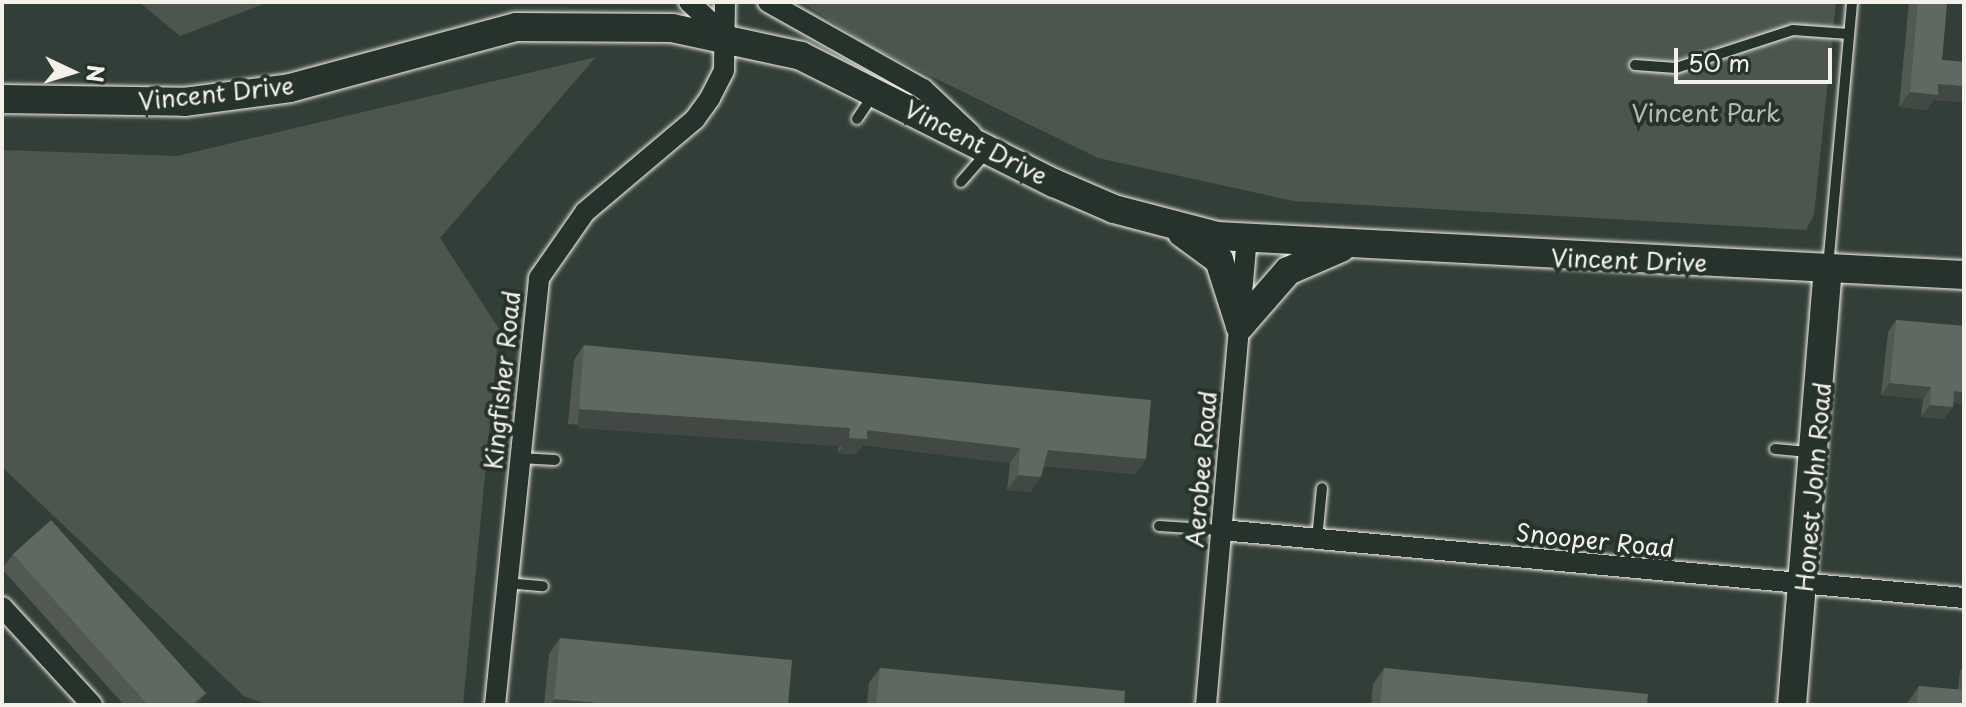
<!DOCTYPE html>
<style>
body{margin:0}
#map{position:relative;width:1966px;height:707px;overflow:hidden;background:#323e38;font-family:"Playpen Sans",sans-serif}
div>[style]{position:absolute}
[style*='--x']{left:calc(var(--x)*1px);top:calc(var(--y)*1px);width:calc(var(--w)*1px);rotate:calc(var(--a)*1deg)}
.green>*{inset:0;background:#4c564f}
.roads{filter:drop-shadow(0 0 2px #f4f1e8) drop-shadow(0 0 2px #f4f1e8)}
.lane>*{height:10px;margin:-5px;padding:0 5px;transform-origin:5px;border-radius:5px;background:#26332d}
.street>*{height:20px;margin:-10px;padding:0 10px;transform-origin:10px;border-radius:10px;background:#26332d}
.secondary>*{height:28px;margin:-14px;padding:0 14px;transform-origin:14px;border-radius:14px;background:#26332d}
.wall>*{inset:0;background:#525953}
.shaded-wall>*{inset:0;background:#424944;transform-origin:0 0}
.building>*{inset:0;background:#5f6861}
span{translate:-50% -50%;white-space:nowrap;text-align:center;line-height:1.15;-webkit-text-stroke:8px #26332d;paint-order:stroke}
.street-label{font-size:24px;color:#f4f1e8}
.park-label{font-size:24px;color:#b9bbb2}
.frame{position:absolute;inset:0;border:4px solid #f4f1e8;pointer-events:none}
.north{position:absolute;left:32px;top:32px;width:80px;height:80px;-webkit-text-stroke:6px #26332d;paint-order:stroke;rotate:94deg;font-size:22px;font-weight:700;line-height:32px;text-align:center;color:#f4f1e8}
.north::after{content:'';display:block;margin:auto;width:28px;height:36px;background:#f4f1e8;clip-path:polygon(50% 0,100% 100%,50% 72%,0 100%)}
.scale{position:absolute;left:1674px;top:48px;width:158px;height:36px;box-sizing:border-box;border:4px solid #f4f1e8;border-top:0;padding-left:10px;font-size:24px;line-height:28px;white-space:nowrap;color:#f4f1e8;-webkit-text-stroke:6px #26332d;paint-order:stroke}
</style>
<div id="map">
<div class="green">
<i style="clip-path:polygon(139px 2px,269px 2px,180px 36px)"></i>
<i style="clip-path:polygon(802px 2px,1836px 2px,1814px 215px,1806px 230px,1293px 201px,1098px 158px,867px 45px)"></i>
<i style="clip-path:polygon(596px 57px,440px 238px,499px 329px,463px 705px,270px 705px,245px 697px,2px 467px,2px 150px,177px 156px)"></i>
</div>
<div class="roads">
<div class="lane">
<i style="--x:1635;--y:65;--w:41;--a:4.2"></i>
<i style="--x:1676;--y:68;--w:123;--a:-18"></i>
<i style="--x:1793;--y:30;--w:56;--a:4.1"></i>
<i style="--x:857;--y:119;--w:30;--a:-56"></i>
<i style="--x:961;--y:182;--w:38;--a:-49"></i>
<i style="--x:1828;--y:267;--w:266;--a:-84.8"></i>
<i style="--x:1775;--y:449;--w:34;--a:5"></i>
<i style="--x:519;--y:458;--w:36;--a:3"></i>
<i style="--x:1159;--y:526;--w:62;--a:3.7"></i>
<i style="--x:1317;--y:539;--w:51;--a:-84.4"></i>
<i style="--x:506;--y:583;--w:37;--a:5"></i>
</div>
<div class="street">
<i style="--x:689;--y:2;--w:53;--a:42.7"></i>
<i style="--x:768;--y:2;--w:178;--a:29.3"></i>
<i style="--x:923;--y:89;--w:66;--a:43.2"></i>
<i style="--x:1221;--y:530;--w:746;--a:5.23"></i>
<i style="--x:2;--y:607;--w:133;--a:47.4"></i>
<i style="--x:495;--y:705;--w:429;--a:-84.1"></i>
<i style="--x:539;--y:278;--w:80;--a:-55.1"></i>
<i style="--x:585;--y:212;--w:144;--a:-40.2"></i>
<i style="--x:695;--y:119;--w:26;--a:-54"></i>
<i style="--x:710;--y:98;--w:31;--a:-63"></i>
<i style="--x:724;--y:70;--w:68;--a:-89.2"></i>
<i style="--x:1206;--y:705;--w:469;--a:-85"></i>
</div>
<div class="secondary">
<i style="--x:2;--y:99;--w:182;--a:0.9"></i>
<i style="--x:184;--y:102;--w:107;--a:-7.5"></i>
<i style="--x:290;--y:88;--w:234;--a:-15.1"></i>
<i style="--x:516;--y:27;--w:156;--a:0.4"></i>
<i style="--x:672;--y:28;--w:132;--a:12.2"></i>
<i style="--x:801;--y:56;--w:283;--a:26.7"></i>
<i style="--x:1054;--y:183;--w:65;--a:23.4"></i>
<i style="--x:1114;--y:209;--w:106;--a:14.7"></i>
<i style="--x:1217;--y:236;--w:748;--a:2.99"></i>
<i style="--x:1182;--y:233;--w:46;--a:36.1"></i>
<i style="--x:1219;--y:260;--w:69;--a:72.3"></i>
<i style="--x:1240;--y:326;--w:73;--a:-48.9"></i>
<i style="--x:1288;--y:271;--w:58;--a:-23.5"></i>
<i style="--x:1792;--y:705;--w:438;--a:-85.3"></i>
</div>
</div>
<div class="wall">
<i style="clip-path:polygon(1909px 2px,1947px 2px,1942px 60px,1964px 62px,1964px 114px,1962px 114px,1963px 102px,1934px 100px,1927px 110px,1899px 107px)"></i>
<i style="clip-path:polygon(1896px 320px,1964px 326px,1964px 404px,1953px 403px,1944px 419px,1921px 417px,1923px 399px,1881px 395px,1888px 332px)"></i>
<i style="clip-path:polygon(584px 345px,1146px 459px,1135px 474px,1044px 466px,1031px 492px,1007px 490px,1010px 463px,863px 445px,856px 454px,838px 453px,839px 442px,568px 424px,574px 360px)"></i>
<i style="clip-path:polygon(13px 554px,206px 693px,197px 705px,124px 705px,2px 569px)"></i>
<i style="clip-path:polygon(560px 638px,788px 705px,544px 705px,549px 654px)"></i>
<i style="clip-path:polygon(1964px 665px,1964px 705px,1907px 705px,1908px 702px,1919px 686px,1958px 690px,1960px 671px)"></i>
<i style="clip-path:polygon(880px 668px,1124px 705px,867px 705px,869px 683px)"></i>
<i style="clip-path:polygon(1384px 668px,1647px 705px,1371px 705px,1373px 684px)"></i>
</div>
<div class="shaded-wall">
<i style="clip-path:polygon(1938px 84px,1964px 86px,1963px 102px,1934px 100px,1927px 110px,1899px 107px,1910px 92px)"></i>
<i style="clip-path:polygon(1890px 383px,1931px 387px,1923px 399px,1881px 395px)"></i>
<i style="clip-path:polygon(1954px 391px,1964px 392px,1964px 404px,1946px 403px)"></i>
<i style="clip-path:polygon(1930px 405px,1953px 407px,1944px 419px,1921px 417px)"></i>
<i style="left:579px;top:409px;width:272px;height:19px;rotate:4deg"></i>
<i style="clip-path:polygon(867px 430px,1020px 448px,1010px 463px,863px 445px,856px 454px,838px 453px,849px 438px)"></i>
<i style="clip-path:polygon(1048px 450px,1146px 459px,1135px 474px,1038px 465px)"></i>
<i style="clip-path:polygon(1018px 475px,1041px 477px,1031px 492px,1007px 490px)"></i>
<i style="clip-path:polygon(206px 693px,197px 705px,192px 705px)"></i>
<i style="clip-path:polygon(554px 699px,624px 705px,550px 705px)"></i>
</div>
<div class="building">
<i style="clip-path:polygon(1918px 2px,1947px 2px,1942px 60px,1964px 62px,1964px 86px,1938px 84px,1938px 95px,1910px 92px)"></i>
<i style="clip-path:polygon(1896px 320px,1964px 326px,1964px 392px,1954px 391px,1953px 407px,1930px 405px,1931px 387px,1890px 383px)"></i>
<i style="clip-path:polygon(584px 345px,1151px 400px,1146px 459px,1048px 450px,1041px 477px,1018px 475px,1020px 448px,867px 430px,867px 439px,849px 438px,850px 428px,579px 409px)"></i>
<i style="clip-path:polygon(51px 520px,206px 693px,192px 705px,148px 705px,13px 554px)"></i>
<i style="clip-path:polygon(560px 638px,792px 660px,788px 705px,624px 705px,554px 699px)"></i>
<i style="clip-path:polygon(880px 668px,1125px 691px,1124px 705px,876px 705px)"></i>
<i style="clip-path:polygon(1384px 668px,1648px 694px,1647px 705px,1380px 705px)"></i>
<i style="clip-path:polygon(1919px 686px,1964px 690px,1964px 705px,1916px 705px)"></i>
</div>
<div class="street-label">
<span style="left:216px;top:93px;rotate:-6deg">Vincent Drive</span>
<span style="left:976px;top:142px;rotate:27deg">Vincent Drive</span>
<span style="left:1629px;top:260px;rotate:2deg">Vincent Drive</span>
<span style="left:502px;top:380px;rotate:-84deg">Kingfisher Road</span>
<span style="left:1201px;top:469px;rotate:-85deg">Aerobee Road</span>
<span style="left:1813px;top:487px;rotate:-85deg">Honest John Road</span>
<span style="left:1595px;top:540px;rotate:6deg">Snooper Road</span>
</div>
<div class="park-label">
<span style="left:1706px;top:113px">Vincent Park</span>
</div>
<div class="frame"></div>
<div class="north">N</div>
<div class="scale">50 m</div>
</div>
